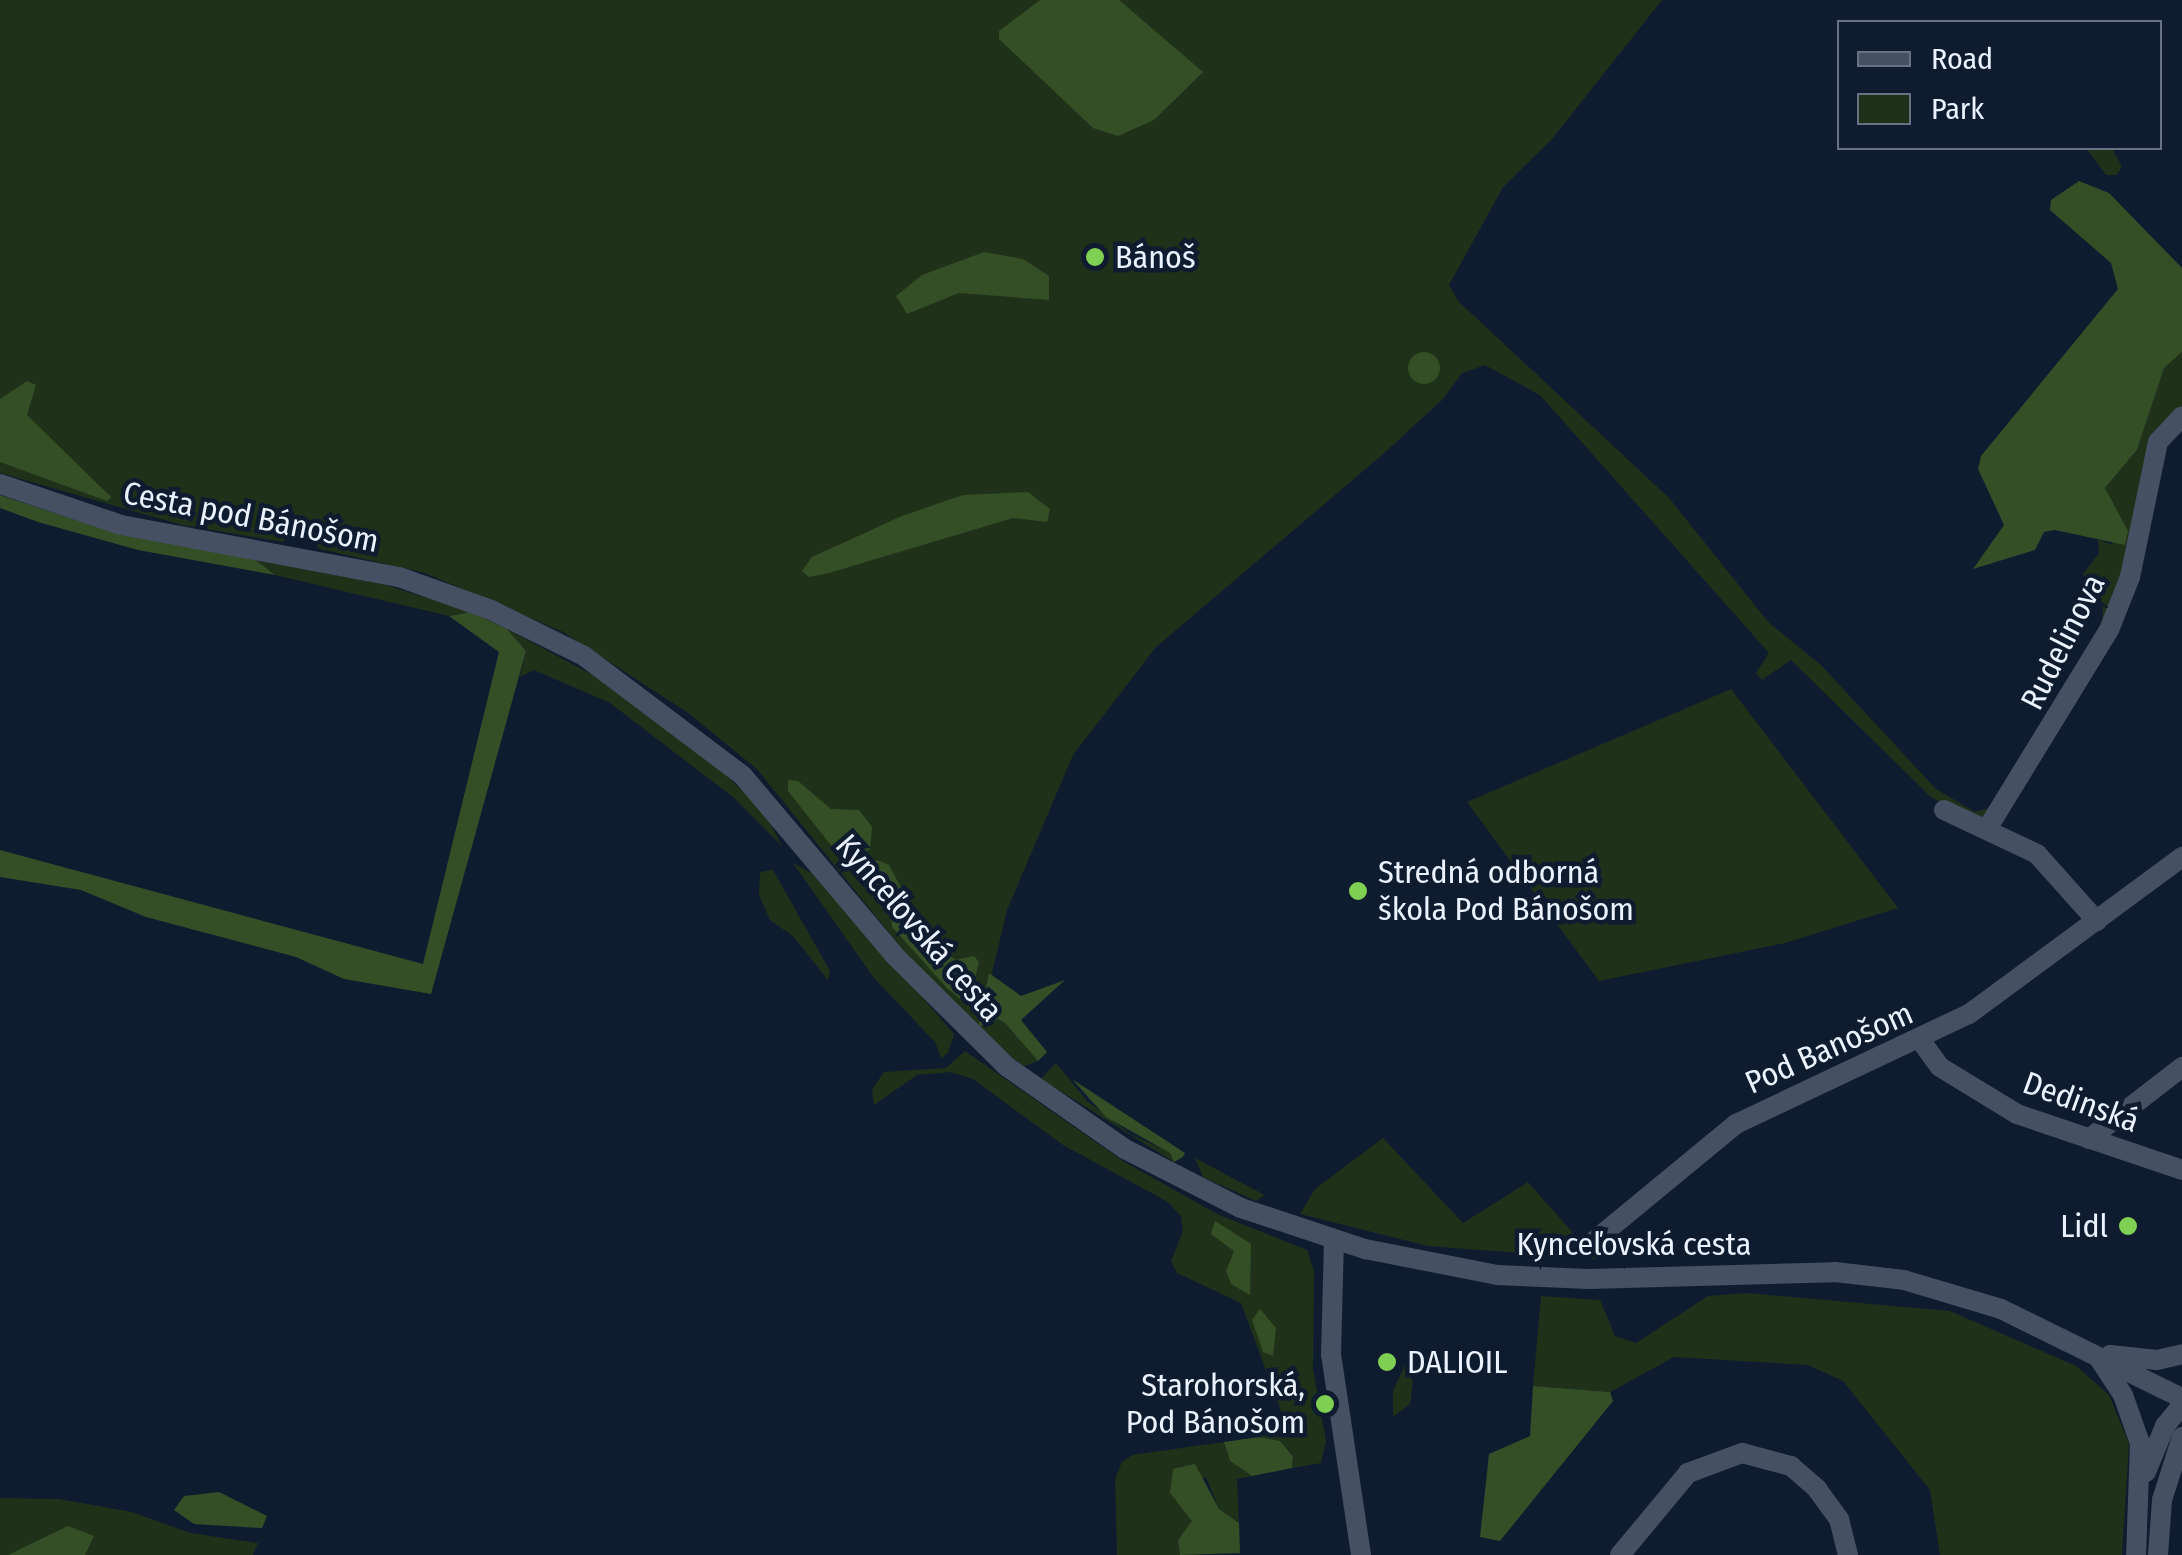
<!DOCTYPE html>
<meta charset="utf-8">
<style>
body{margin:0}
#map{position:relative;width:2182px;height:1555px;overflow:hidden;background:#0f1c30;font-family:"Fira Sans Condensed",sans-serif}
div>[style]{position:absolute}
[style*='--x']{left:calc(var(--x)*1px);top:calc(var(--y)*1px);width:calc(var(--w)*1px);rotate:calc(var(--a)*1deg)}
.green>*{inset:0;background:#203119}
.forest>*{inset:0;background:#344f26}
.round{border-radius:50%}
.minor>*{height:20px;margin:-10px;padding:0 10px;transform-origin:10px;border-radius:10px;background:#455062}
.dots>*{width:28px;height:28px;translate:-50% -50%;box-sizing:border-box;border:5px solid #0f1c30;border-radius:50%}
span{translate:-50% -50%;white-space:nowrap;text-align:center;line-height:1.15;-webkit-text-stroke:9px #0f1c30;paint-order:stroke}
.poi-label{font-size:32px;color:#ecf3ff}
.left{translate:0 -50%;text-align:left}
.right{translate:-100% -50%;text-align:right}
.street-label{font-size:32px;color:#ecf3ff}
.legend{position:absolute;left:1837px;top:20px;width:325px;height:130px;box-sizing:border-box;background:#0f1c30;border:2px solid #677283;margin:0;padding:12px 18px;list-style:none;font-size:30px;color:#ecf3ff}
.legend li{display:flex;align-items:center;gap:20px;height:50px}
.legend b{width:50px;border:2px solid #677283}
</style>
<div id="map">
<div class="green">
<i style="clip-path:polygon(0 0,1662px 0,1552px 139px,1503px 187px,1449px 285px,1458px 301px,1669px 498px,1769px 623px,1820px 664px,1936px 789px,1975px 812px,1994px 807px,1979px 821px,1932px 798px,1791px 660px,1762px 680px,1756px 673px,1769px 653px,1540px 395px,1485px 365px,1462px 373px,1442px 400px,1382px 455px,1156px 647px,1073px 755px,1007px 910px,979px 1028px,998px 1019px,1005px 1023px,1038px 1061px,1024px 1066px,1014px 1059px,961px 1012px,906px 954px,757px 769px,687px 712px,563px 632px,425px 573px,320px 549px,303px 534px,291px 532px,283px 542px,182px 525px,0 473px)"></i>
<i style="clip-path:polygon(2112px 148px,2122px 167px,2117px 175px,2106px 175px,2087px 149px)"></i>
<i style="clip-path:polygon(2182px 352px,2182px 408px,2157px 432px,2130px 555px,2102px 630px,2103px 609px,2083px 574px,2099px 553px,2098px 539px,2112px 545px,2120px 518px,2105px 488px,2137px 450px,2164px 368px)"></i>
<i style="clip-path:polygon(254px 560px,383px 584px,471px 612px,449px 616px,275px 575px)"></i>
<i style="clip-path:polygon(507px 629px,602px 680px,715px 764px,764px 812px,782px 846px,733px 797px,610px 703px,534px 670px,520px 677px,526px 651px)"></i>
<i style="clip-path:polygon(1731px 689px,1898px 908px,1785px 943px,1599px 981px,1467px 802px)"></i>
<i style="clip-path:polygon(793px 863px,817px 876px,954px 1034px,948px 1053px,941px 1058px,935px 1042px,874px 978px)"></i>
<i style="clip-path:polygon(773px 870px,830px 971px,828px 980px,793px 936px,770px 920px,759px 895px,760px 872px)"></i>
<i style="clip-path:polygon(965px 1051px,1123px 1161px,1217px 1214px,1307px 1250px,1314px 1271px,1313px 1369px,1326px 1441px,1321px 1463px,1292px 1468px,1293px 1455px,1280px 1441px,1259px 1437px,1278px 1428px,1281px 1411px,1241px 1303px,1177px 1273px,1171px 1261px,1183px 1231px,1181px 1216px,1168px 1202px,1063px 1145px,973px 1079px,950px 1072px,917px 1075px,874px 1105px,872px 1089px,884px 1072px,946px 1068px)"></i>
<i style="clip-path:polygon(1056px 1063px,1087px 1101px,1132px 1135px,1171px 1153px,1174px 1162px,1041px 1079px)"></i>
<i style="clip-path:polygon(1383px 1138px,1463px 1223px,1528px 1182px,1596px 1259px,1428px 1246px,1300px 1214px,1315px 1189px)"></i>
<i style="clip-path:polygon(1195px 1158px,1255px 1190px,1265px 1195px,1256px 1201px,1203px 1177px)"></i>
<i style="clip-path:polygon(1746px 1293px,1950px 1311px,2076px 1366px,2109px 1395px,2129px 1443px,2122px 1555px,1940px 1555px,1930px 1490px,1843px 1381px,1808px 1365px,1674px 1357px,1610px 1392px,1533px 1386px,1541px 1296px,1600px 1300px,1615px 1336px,1636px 1343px,1708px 1296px)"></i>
<i style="clip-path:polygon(1405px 1365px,1413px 1382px,1410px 1404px,1393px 1417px,1393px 1391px)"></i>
<i style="clip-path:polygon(1224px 1442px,1230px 1461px,1252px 1476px,1237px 1479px,1239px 1523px,1219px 1509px,1206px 1477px,1170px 1493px,1193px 1521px,1178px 1540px,1180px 1555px,1117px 1555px,1115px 1479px,1122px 1462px,1132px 1455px)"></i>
<i style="clip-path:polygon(0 1498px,59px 1499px,132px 1512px,190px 1533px,258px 1543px,253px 1555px,0 1555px)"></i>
</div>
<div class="forest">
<i style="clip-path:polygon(1040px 0,1119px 0,1203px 72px,1154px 120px,1118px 136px,1093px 128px,999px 39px,999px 31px)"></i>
<i style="clip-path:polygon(2079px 181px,2109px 193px,2182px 268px,2182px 352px,2164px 368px,2137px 450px,2105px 488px,2128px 531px,2125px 545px,2055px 530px,2044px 532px,2035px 550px,1973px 569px,2004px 525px,1978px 469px,1981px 456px,2118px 289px,2111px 263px,2050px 210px,2051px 200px)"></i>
<i style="clip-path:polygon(984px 252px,1023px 259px,1049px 276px,1049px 300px,959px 293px,907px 314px,896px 296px,922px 275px)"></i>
<i class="round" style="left:1408px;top:352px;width:32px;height:32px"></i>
<i style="clip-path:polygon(27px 381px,36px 385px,27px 415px,111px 497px,107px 501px,0 462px,0 399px)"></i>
<i style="clip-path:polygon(1028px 492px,1050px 509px,1047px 522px,1013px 518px,829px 573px,809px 577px,802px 571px,812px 557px,902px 516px,963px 495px)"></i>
<i style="clip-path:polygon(0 495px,109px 531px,254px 559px,275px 575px,138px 550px,38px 522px,0 508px)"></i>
<i style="clip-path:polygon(471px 612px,507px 629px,526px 651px,431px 994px,344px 979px,296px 957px,146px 917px,81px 890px,0 877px,0 850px,423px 964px,499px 652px,449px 616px)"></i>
<i style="clip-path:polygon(788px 780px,798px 781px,831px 809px,859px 810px,872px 827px,870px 849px,853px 857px,834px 849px,788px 791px)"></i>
<i style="clip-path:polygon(877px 860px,889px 865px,931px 944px,956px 960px,974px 956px,979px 962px,971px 994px,960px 999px,946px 987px,892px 927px,890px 908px,867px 872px)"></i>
<i style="clip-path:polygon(989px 973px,1021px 996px,1065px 980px,1021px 1020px,1047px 1052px,1038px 1061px,1005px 1023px,998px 1019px,978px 1028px)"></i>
<i style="clip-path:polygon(1072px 1079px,1185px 1153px,1183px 1157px,1174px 1162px,1170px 1153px,1106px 1117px)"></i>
<i style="clip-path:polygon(1215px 1221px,1251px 1244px,1250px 1295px,1231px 1284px,1226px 1271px,1234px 1251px,1211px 1234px)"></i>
<i style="clip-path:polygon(1260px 1309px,1276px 1328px,1273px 1356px,1263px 1352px,1252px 1320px)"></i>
<i style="clip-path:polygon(1533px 1386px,1610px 1392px,1613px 1401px,1500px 1541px,1480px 1537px,1489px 1454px,1530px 1436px)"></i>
<i style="clip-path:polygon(1259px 1437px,1280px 1441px,1293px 1456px,1292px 1468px,1252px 1476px,1230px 1461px,1224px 1442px)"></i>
<i style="clip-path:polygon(1195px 1464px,1219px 1509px,1239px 1523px,1240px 1553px,1180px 1555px,1178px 1540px,1192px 1521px,1170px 1493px,1173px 1469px)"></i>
<i style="clip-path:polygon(219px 1492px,267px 1516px,262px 1528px,194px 1524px,174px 1510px,184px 1496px)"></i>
<i style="clip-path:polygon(68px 1526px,94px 1536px,85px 1555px,8px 1555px)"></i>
</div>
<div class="minor">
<i style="--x:0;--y:484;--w:128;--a:18.7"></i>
<i style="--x:121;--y:525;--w:283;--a:10.6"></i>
<i style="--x:399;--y:577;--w:98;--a:19.7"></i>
<i style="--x:491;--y:610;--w:104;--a:26.3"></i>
<i style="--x:584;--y:656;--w:199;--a:37"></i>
<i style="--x:743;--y:776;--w:234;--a:49.8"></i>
<i style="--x:894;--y:955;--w:158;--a:44.7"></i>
<i style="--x:1006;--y:1066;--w:145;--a:34.9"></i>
<i style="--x:1125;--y:1149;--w:130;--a:27"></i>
<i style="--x:1241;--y:1208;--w:131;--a:18.3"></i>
<i style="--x:1365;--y:1249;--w:135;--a:11.1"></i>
<i style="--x:1497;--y:1275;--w:92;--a:2.5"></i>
<i style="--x:1589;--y:1279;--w:246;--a:-1.6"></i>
<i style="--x:1835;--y:1272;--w:69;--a:6.6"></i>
<i style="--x:1904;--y:1280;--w:101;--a:16.6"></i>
<i style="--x:2001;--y:1309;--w:202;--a:26.2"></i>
<i style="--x:1944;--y:810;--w:103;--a:25.3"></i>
<i style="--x:2037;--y:854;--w:90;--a:48.2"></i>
<i style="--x:1987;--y:829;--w:233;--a:-58.5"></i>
<i style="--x:2109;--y:630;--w:57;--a:-68.4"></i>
<i style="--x:2130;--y:577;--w:138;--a:-78.3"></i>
<i style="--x:2158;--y:442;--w:35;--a:-47"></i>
<i style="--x:1921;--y:1041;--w:32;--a:54"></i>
<i style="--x:1940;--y:1067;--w:90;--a:31.4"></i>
<i style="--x:2017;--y:1114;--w:174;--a:18.7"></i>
<i style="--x:2089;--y:1139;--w:118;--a:-37.7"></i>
<i style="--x:1334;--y:1240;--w:114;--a:91.5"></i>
<i style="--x:1331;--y:1354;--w:203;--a:81.5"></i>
<i style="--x:1594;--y:1241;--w:184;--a:-39.5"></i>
<i style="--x:1736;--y:1124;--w:258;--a:-25.3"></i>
<i style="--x:1969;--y:1014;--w:265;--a:-36.4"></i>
<i style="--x:2110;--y:1355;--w:47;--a:6.1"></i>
<i style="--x:2157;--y:1360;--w:26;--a:-13"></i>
<i style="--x:2098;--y:1357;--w:45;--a:56.7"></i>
<i style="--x:2123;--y:1395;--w:51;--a:70.5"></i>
<i style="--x:2140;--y:1443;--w:112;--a:92"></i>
<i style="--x:2146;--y:1472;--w:50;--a:-67.6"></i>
<i style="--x:2165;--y:1426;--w:27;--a:-51"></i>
<i style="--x:1620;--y:1555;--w:107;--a:-50.3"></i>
<i style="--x:1688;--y:1473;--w:58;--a:-20.3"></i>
<i style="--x:1742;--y:1453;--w:51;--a:14.9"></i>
<i style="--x:1791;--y:1466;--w:35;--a:41"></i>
<i style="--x:1817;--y:1489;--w:37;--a:54"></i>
<i style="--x:1839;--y:1519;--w:37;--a:76"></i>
<i style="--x:2158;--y:1555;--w:55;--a:-85.8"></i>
<i style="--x:2162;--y:1500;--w:66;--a:-72.4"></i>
</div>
<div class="dots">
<i style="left:1095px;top:257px;background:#7fd052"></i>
<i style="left:1358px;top:891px;background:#7fd052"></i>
<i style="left:2128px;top:1226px;background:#7fd052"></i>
<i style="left:1387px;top:1362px;background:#7fd052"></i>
<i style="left:1325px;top:1404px;background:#7fd052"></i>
</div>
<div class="poi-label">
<span class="left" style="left:1115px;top:257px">Bánoš</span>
<span class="left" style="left:1378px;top:891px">Stredná odborná<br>škola Pod Bánošom</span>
<span class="right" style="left:2108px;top:1226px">Lidl</span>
<span class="left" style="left:1407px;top:1362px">DALIOIL</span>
<span class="right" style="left:1305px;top:1404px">Starohorská,<br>Pod Bánošom</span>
</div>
<div class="street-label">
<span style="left:251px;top:517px;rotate:11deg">Cesta pod Bánošom</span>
<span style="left:2063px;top:642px;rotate:-63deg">Rudelinova</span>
<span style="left:919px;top:928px;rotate:49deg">Kynceľovská cesta</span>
<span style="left:1829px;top:1048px;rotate:-24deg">Pod Banošom</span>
<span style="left:2081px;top:1102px;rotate:20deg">Dedinská</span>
<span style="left:1634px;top:1244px">Kynceľovská cesta</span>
</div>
<ul class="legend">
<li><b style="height:12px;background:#455062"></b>Road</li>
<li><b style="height:28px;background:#203119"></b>Park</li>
</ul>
</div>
